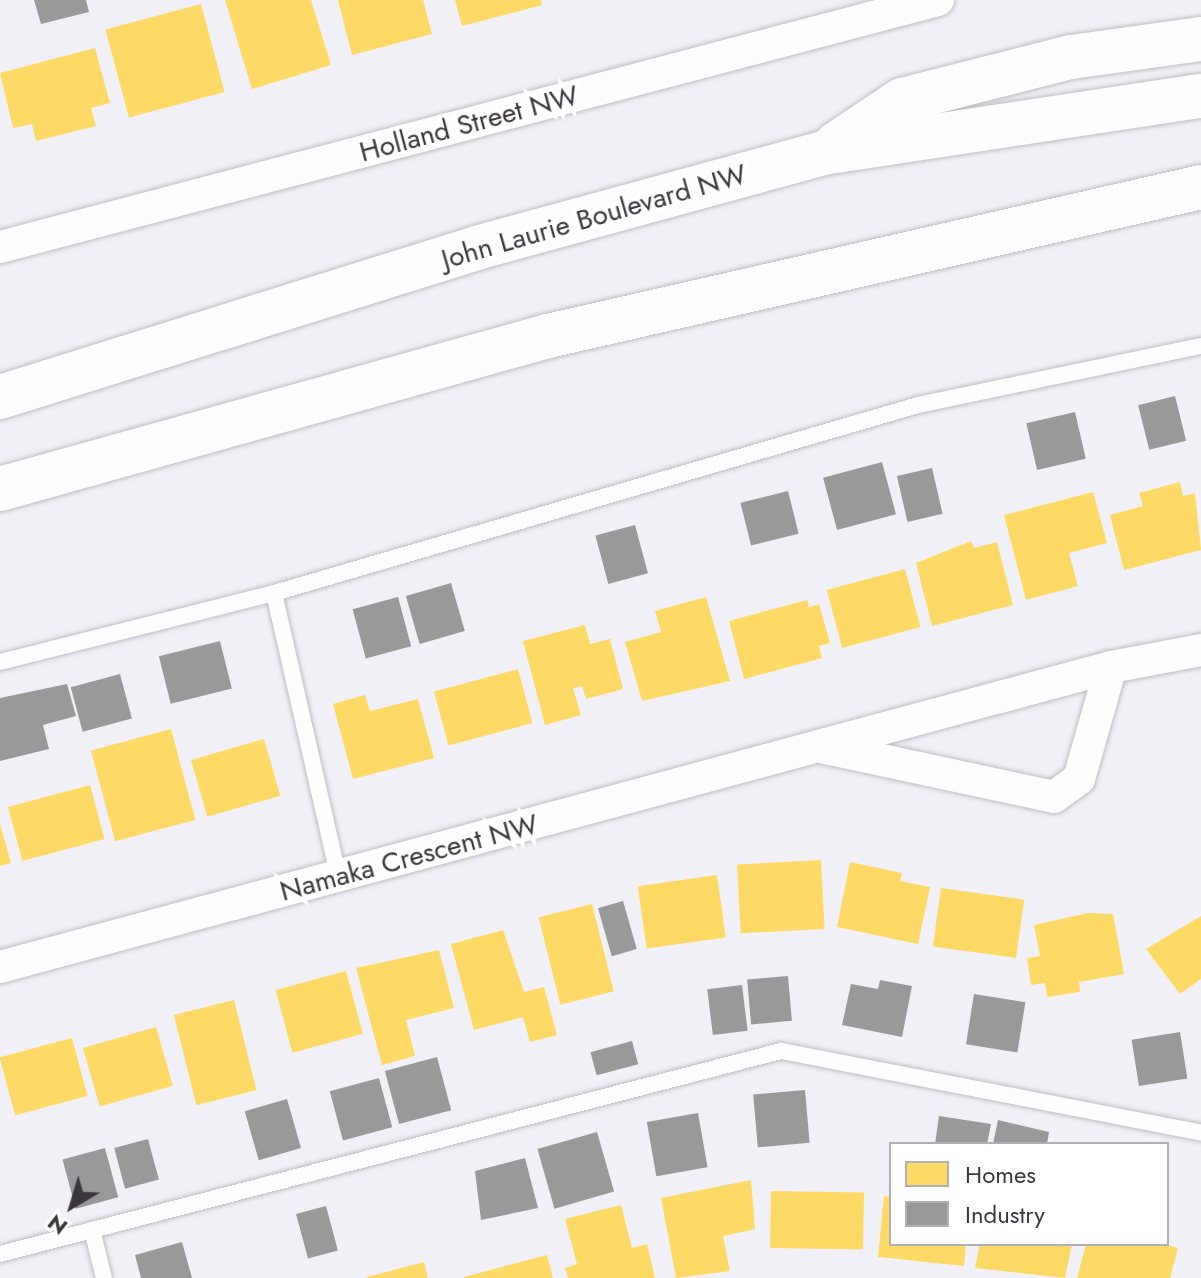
<!DOCTYPE html>
<style>
body{margin:0}
#map{position:relative;width:1201px;height:1278px;overflow:hidden;background:#f1f0f6;font-family:Jost,sans-serif}
div>[style]{position:absolute}
[style*='--x']{left:calc(var(--x)*1px);top:calc(var(--y)*1px);width:calc(var(--w)*1px);rotate:calc(var(--a)*1deg)}
.homes>*{inset:0;background:#ffd966;transform-origin:0 0}
.industry>*{inset:0;background:#999;transform-origin:0 0}
.roads{filter:drop-shadow(0 0 2px #bebdc2) drop-shadow(0 0 2px #bebdc2)}
.service>*{height:16px;margin:-8px;padding:0 8px;transform-origin:8px;border-radius:8px;background:#fdfdfe}
.minor>*{height:32px;margin:-16px;padding:0 16px;transform-origin:16px;border-radius:16px;background:#fdfdfe}
.primary>*{height:44px;margin:-22px;padding:0 22px;transform-origin:22px;border-radius:22px;background:#fdfdfe}
span{translate:-50% -50%;white-space:nowrap;text-align:center;line-height:1.15;-webkit-text-stroke:8px #fff;paint-order:stroke}
.street-label{font-size:28px;color:#3a383e}
.legend{position:absolute;left:889px;top:1142px;width:280px;height:104px;box-sizing:border-box;background:#fff;border:2px solid #b0afb2;margin:0;padding:10px 14px;list-style:none;font-size:24px;color:#3a383e}
.legend li{display:flex;align-items:center;gap:16px;height:40px}
.legend b{width:40px;border:2px solid #b0afb2}
.north{position:absolute;left:32px;top:1166px;width:80px;height:80px;-webkit-text-stroke:6px #fff;paint-order:stroke;rotate:218deg;font-size:22px;font-weight:700;line-height:32px;text-align:center;color:#3a383e}
.north::after{content:'';display:block;margin:auto;width:28px;height:36px;background:#3a383e;clip-path:polygon(50% 0,100% 100%,50% 72%,0 100%)}
</style>
<div id="map">
<div class="homes">
<i style="clip-path:polygon(225px 0,311px 0,331px 65px,252px 89px)"></i>
<i style="clip-path:polygon(338px 0,423px 0,432px 34px,352px 55px)"></i>
<i style="clip-path:polygon(455px 0,541px 0,542px 5px,462px 26px)"></i>
<i style="left:201px;top:4px;width:91px;height:99px;rotate:75deg"></i>
<i style="clip-path:polygon(95px 48px,110px 103px,91px 108px,96px 126px,36px 141px,32px 124px,13px 128px,0 73px)"></i>
<i style="clip-path:polygon(1180px 482px,1183px 496px,1195px 493px,1201px 550px,1124px 570px,1110px 515px,1143px 506px,1139px 493px)"></i>
<i style="clip-path:polygon(1093px 492px,1107px 543px,1069px 553px,1078px 586px,1026px 600px,1004px 515px)"></i>
<i style="clip-path:polygon(971px 541px,974px 548px,997px 542px,1013px 605px,932px 626px,916px 563px)"></i>
<i style="left:905px;top:569px;width:60px;height:81px;rotate:75deg"></i>
<i style="clip-path:polygon(706px 597px,730px 681px,642px 701px,625px 642px,661px 632px,655px 611px)"></i>
<i style="clip-path:polygon(807px 600px,809px 607px,819px 604px,830px 643px,819px 646px,822px 658px,744px 679px,729px 621px)"></i>
<i style="clip-path:polygon(585px 625px,590px 644px,610px 639px,623px 689px,586px 699px,582px 686px,573px 688px,581px 715px,545px 725px,523px 641px)"></i>
<i style="left:518px;top:669px;width:56px;height:87px;rotate:75deg"></i>
<i style="clip-path:polygon(365px 695px,370px 711px,418px 699px,434px 758px,353px 779px,333px 704px)"></i>
<i style="left:171px;top:729px;width:94px;height:83px;rotate:75deg"></i>
<i style="left:264px;top:739px;width:59px;height:76px;rotate:74deg"></i>
<i style="left:90px;top:785px;width:56px;height:85px;rotate:75deg"></i>
<i style="clip-path:polygon(0 824px,11px 863px,0 866px)"></i>
<i style="left:821px;top:860px;width:69px;height:84px;rotate:87deg"></i>
<i style="clip-path:polygon(850px 862px,902px 873px,900px 881px,930px 887px,918px 944px,837px 927px)"></i>
<i style="left:717px;top:875px;width:63px;height:80px;rotate:82deg"></i>
<i style="left:941px;top:888px;width:84px;height:59px;rotate:8deg"></i>
<i style="left:592px;top:904px;width:90px;height:55px;rotate:76deg"></i>
<i style="clip-path:polygon(1088px 913px,1113px 914px,1124px 974px,1079px 982px,1080px 992px,1047px 997px,1045px 983px,1031px 985px,1027px 958px,1040px 956px,1034px 925px)"></i>
<i style="clip-path:polygon(1201px 916px,1201px 979px,1180px 994px,1146px 949px)"></i>
<i style="clip-path:polygon(503px 930px,524px 992px,544px 987px,557px 1035px,530px 1042px,523px 1017px,474px 1030px,451px 944px)"></i>
<i style="clip-path:polygon(439px 950px,454px 1008px,406px 1020px,415px 1056px,382px 1065px,356px 968px)"></i>
<i style="left:346px;top:971px;width:65px;height:73px;rotate:75deg"></i>
<i style="left:234px;top:1000px;width:93px;height:62px;rotate:76deg"></i>
<i style="left:156px;top:1027px;width:61px;height:76px;rotate:74deg"></i>
<i style="left:72px;top:1038px;width:60px;height:75px;rotate:75deg"></i>
<i style="clip-path:polygon(751px 1180px,755px 1229px,723px 1236px,730px 1271px,676px 1278px,661px 1198px)"></i>
<i style="left:771px;top:1191px;width:93px;height:57px;rotate:1deg"></i>
<i style="clip-path:polygon(884px 1196px,891px 1197px,891px 1244px,966px 1244px,964px 1266px,878px 1257px)"></i>
<i style="clip-path:polygon(621px 1205px,632px 1248px,647px 1244px,655px 1278px,568px 1278px,565px 1268px,577px 1264px,565px 1219px)"></i>
<i style="clip-path:polygon(980px 1244px,1072px 1244px,1065px 1278px,975px 1268px)"></i>
<i style="clip-path:polygon(1086px 1244px,1164px 1244px,1178px 1248px,1170px 1278px,1077px 1278px)"></i>
<i style="clip-path:polygon(547px 1255px,553px 1278px,464px 1278px,464px 1277px)"></i>
<i style="clip-path:polygon(424px 1262px,428px 1278px,367px 1278px,367px 1277px)"></i>
</div>
<div class="industry">
<i style="clip-path:polygon(34px 0,86px 0,89px 12px,41px 24px)"></i>
<i style="left:1175px;top:396px;width:46px;height:38px;rotate:76deg"></i>
<i style="left:1075px;top:412px;width:48px;height:50px;rotate:77deg"></i>
<i style="left:882px;top:462px;width:54px;height:61px;rotate:75deg"></i>
<i style="left:932px;top:468px;width:47px;height:36px;rotate:77deg"></i>
<i style="left:788px;top:491px;width:44px;height:49px;rotate:76deg"></i>
<i style="left:635px;top:525px;width:50px;height:41px;rotate:75deg"></i>
<i style="left:451px;top:583px;width:50px;height:47px;rotate:74deg"></i>
<i style="left:398px;top:597px;width:51px;height:47px;rotate:75deg"></i>
<i style="left:220px;top:641px;width:49px;height:63px;rotate:76deg"></i>
<i style="left:120px;top:674px;width:46px;height:51px;rotate:75deg"></i>
<i style="clip-path:polygon(67px 684px,76px 716px,43px 725px,49px 749px,0 761px,0 698px)"></i>
<i style="left:623px;top:901px;width:50px;height:26px;rotate:74deg"></i>
<i style="left:788px;top:976px;width:45px;height:41px;rotate:85deg"></i>
<i style="clip-path:polygon(880px 980px,912px 986px,902px 1037px,842px 1025px,851px 984px,878px 989px)"></i>
<i style="left:742px;top:985px;width:46px;height:35px;rotate:83deg"></i>
<i style="left:974px;top:994px;width:52px;height:51px;rotate:9deg"></i>
<i style="left:1180px;top:1032px;width:47px;height:49px;rotate:81deg"></i>
<i style="left:632px;top:1041px;width:24px;height:43px;rotate:75deg"></i>
<i style="left:437px;top:1057px;width:55px;height:54px;rotate:75deg"></i>
<i style="left:379px;top:1078px;width:51px;height:51px;rotate:75deg"></i>
<i style="left:805px;top:1090px;width:53px;height:52px;rotate:85deg"></i>
<i style="left:287px;top:1099px;width:51px;height:44px;rotate:74deg"></i>
<i style="left:698px;top:1113px;width:55px;height:52px;rotate:80deg"></i>
<i style="clip-path:polygon(939px 1116px,991px 1124px,987px 1144px,935px 1144px)"></i>
<i style="clip-path:polygon(998px 1120px,1049px 1132px,1047px 1144px,993px 1144px)"></i>
<i style="left:597px;top:1132px;width:62px;height:62px;rotate:74deg"></i>
<i style="left:148px;top:1139px;width:42px;height:35px;rotate:75deg"></i>
<i style="left:105px;top:1148px;width:51px;height:44px;rotate:75deg"></i>
<i style="clip-path:polygon(525px 1158px,538px 1208px,481px 1220px,475px 1171px)"></i>
<i style="left:326px;top:1206px;width:46px;height:31px;rotate:75deg"></i>
<i style="clip-path:polygon(182px 1242px,192px 1278px,141px 1278px,135px 1255px)"></i>
</div>
<div class="roads">
<div class="service">
<i style="--x:274;--y:593;--w:292;--a:77.2"></i>
<i style="--x:0;--y:662;--w:283;--a:-14.1"></i>
<i style="--x:274;--y:593;--w:671;--a:-16.27"></i>
<i style="--x:918;--y:405;--w:289;--a:-11.8"></i>
<i style="--x:92;--y:1230;--w:49;--a:76"></i>
<i style="--x:0;--y:1254;--w:807;--a:-14.57"></i>
<i style="--x:781;--y:1051;--w:428;--a:11"></i>
</div>
<div class="minor">
<i style="--x:0;--y:247;--w:970;--a:-14.75"></i>
<i style="--x:821;--y:747;--w:238;--a:12.1"></i>
<i style="--x:1054;--y:797;--w:31;--a:-36"></i>
<i style="--x:1079;--y:779;--w:116;--a:-74.1"></i>
<i style="--x:0;--y:967;--w:1151;--a:-15.11"></i>
<i style="--x:1111;--y:667;--w:92;--a:-10.7"></i>
</div>
<div class="primary">
<i style="--x:836;--y:144;--w:79;--a:-33.7"></i>
<i style="--x:902;--y:100;--w:174;--a:-14.3"></i>
<i style="--x:1071;--y:57;--w:131;--a:-7.9"></i>
<i style="--x:0;--y:397;--w:503;--a:-17.35"></i>
<i style="--x:480;--y:247;--w:356;--a:-15.3"></i>
<i style="--x:823;--y:153;--w:382;--a:-8.6"></i>
<i style="--x:0;--y:489;--w:569;--a:-15.6"></i>
<i style="--x:548;--y:336;--w:670;--a:-12.85"></i>
</div>
</div>
<div class="street-label">
<span style="left:469px;top:124px;rotate:-15deg">Holland Street NW</span>
<span style="left:594px;top:217px;rotate:-16deg">John Laurie Boulevard NW</span>
<span style="left:409px;top:858px;rotate:-15deg">Namaka Crescent NW</span>
</div>
<ul class="legend">
<li><b style="height:22px;background:#ffd966"></b>Homes</li>
<li><b style="height:22px;background:#999"></b>Industry</li>
</ul>
<div class="north">N</div>
</div>
